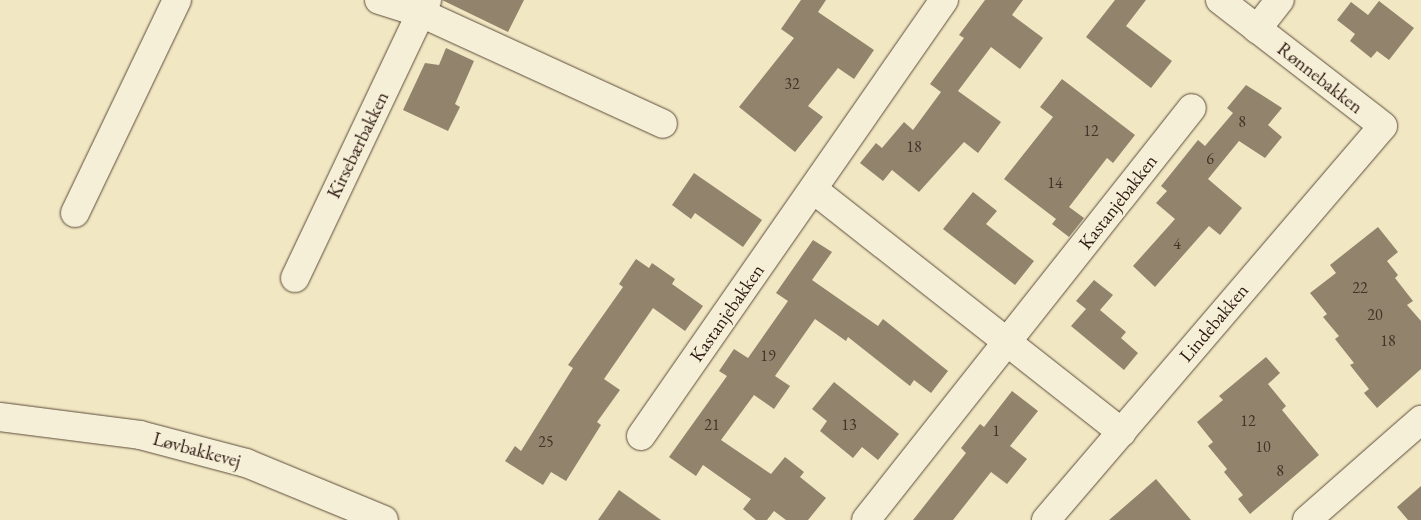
<!DOCTYPE html>
<meta charset="utf-8">
<style>
body{margin:0}
#map{position:relative;width:1421px;height:520px;overflow:hidden;background:#f1e7c2;font-family:"EB Garamond",serif}
div>[style]{position:absolute}
[style*='--x']{left:calc(var(--x)*1px);top:calc(var(--y)*1px);width:calc(var(--w)*1px);rotate:calc(var(--a)*1deg)}
.building>*{inset:0;background:#92836d}
.roads{filter:drop-shadow(0 0 1px #5c4b3c) drop-shadow(0 0 1px #5c4b3c)}
.minor>*{height:28px;margin:-14px;padding:0 14px;transform-origin:14px;border-radius:14px;background:#f6efd7}
.tertiary>*{height:28px;margin:-14px;padding:0 14px;transform-origin:14px;border-radius:14px;background:#f6efd7}
span{translate:-50% -50%;white-space:nowrap;text-align:center;line-height:1.15;-webkit-text-stroke:4px #f6efd7;paint-order:stroke}
.number-label{font-size:16px;color:#453227}
.number-label span{-webkit-text-stroke-width:0}
.street-label{font-size:19px;color:#2b1710}
</style>
<div id="map">
<div class="building">
<i style="clip-path:polygon(442px 0,524px 0,508px 32px)"></i>
<i style="clip-path:polygon(801px 0,826px 0,818px 12px,874px 50px,854px 79px,838px 68px,808px 106px,823px 117px,795px 152px,739px 107px,794px 38px,781px 29px)"></i>
<i style="clip-path:polygon(985px 0,1023px 0,1012px 15px,1043px 38px,1020px 69px,991px 47px,958px 91px,1001px 122px,978px 153px,964px 142px,919px 192px,892px 170px,883px 181px,860px 163px,876px 143px,882px 148px,904px 122px,913px 130px,941px 92px,930px 84px,964px 38px,959px 35px)"></i>
<i style="clip-path:polygon(1115px 0,1146px 0,1126px 26px,1172px 61px,1151px 88px,1086px 37px)"></i>
<i style="clip-path:polygon(1379px 1px,1414px 28px,1389px 60px,1377px 51px,1371px 58px,1350px 41px,1355px 34px,1337px 20px,1351px 2px,1368px 15px)"></i>
<i style="clip-path:polygon(446px 48px,474px 61px,455px 104px,460px 107px,448px 131px,403px 110px,425px 63px,439px 65px)"></i>
<i style="clip-path:polygon(1062px 79px,1135px 135px,1113px 163px,1107px 158px,1069px 207px,1084px 218px,1069px 237px,1052px 224px,1056px 219px,1004px 179px,1053px 117px,1040px 107px)"></i>
<i style="clip-path:polygon(1246px 85px,1282px 108px,1268px 125px,1282px 137px,1265px 158px,1239px 141px,1208px 179px,1242px 208px,1220px 235px,1209px 226px,1155px 287px,1133px 266px,1175px 219px,1156px 203px,1167px 191px,1161px 186px,1198px 140px,1205px 146px,1233px 113px,1227px 108px)"></i>
<i style="clip-path:polygon(694px 173px,762px 220px,743px 247px,695px 213px,691px 219px,672px 205px)"></i>
<i style="clip-path:polygon(973px 192px,997px 211px,986px 224px,1034px 261px,1015px 285px,943px 229px)"></i>
<i style="clip-path:polygon(1378px 227px,1398px 252px,1387px 261px,1398px 275px,1395px 278px,1413px 301px,1407px 305px,1421px 321px,1421px 369px,1377px 408px,1364px 393px,1369px 389px,1350px 365px,1354px 363px,1335px 339px,1339px 336px,1323px 317px,1327px 314px,1310px 293px,1336px 273px,1330px 265px)"></i>
<i style="clip-path:polygon(813px 240px,832px 252px,812px 280px,878px 326px,883px 319px,948px 371px,931px 393px,914px 380px,910px 386px,848px 337px,846px 341px,815px 319px,775px 376px,790px 386px,774px 409px,754px 395px,721px 440px,771px 474px,785px 457px,804px 472px,800px 477px,826px 498px,808px 520px,786px 520px,774px 511px,767px 520px,756px 520px,743px 509px,751px 499px,703px 465px,696px 476px,669px 457px,727px 376px,719px 371px,734px 349px,748px 358px,788px 301px,776px 293px)"></i>
<i style="clip-path:polygon(636px 259px,649px 268px,652px 263px,675px 279px,672px 284px,703px 306px,685px 331px,653px 308px,604px 379px,620px 390px,597px 422px,601px 425px,566px 481px,551px 472px,543px 485px,505px 461px,515px 446px,521px 451px,573px 368px,568px 365px,623px 287px,619px 284px)"></i>
<i style="clip-path:polygon(1094px 280px,1113px 295px,1100px 310px,1126px 332px,1121px 338px,1138px 353px,1124px 370px,1071px 326px,1086px 309px,1076px 301px)"></i>
<i style="clip-path:polygon(1266px 357px,1280px 373px,1268px 384px,1286px 406px,1282px 410px,1319px 455px,1250px 514px,1238px 499px,1243px 495px,1224px 472px,1227px 469px,1208px 446px,1213px 442px,1197px 422px,1223px 400px,1219px 396px)"></i>
<i style="clip-path:polygon(834px 382px,899px 434px,878px 460px,862px 447px,853px 458px,820px 431px,827px 421px,812px 409px)"></i>
<i style="clip-path:polygon(1012px 391px,1038px 411px,1010px 446px,1027px 459px,1007px 484px,991px 472px,953px 520px,913px 520px,966px 453px,961px 448px,980px 424px,984px 427px)"></i>
<i style="clip-path:polygon(1156px 479px,1191px 520px,1109px 520px,1139px 494px)"></i>
<i style="clip-path:polygon(1421px 486px,1421px 520px,1408px 520px,1397px 507px)"></i>
<i style="clip-path:polygon(619px 490px,661px 520px,598px 520px)"></i>
</div>
<div class="roads">
<div class="minor">
<i style="--x:379;--y:0;--w:44;--a:17.2"></i>
<i style="--x:421;--y:13;--w:266;--a:24.6"></i>
<i style="--x:1257;--y:29;--w:37;--a:-52"></i>
<i style="--x:814;--y:190;--w:392;--a:38.2"></i>
<i style="--x:75;--y:213;--w:236;--a:-64.4"></i>
<i style="--x:295;--y:278;--w:308;--a:-64.6"></i>
<i style="--x:641;--y:436;--w:531;--a:-55.2"></i>
<i style="--x:866;--y:520;--w:525;--a:-51.65"></i>
<i style="--x:1046;--y:520;--w:518;--a:-49.46"></i>
<i style="--x:1383;--y:126;--w:206;--a:-142.3"></i>
<i style="--x:1307;--y:520;--w:152;--a:-41.3"></i>
</div>
<div class="tertiary">
<i style="--x:0;--y:417;--w:141;--a:7.3"></i>
<i style="--x:140;--y:435;--w:110;--a:14.8"></i>
<i style="--x:246;--y:463;--w:149;--a:22.4"></i>
</div>
</div>
<div class="number-label">
<span style="left:792px;top:84px">32</span>
<span style="left:1242px;top:122px">8</span>
<span style="left:1091px;top:131px">12</span>
<span style="left:914px;top:147px">18</span>
<span style="left:1210px;top:159px">6</span>
<span style="left:1055px;top:183px">14</span>
<span style="left:1177px;top:244px">4</span>
<span style="left:1360px;top:288px">22</span>
<span style="left:1375px;top:315px">20</span>
<span style="left:1388px;top:341px">18</span>
<span style="left:768px;top:356px">19</span>
<span style="left:1248px;top:421px">12</span>
<span style="left:712px;top:425px">21</span>
<span style="left:849px;top:425px">13</span>
<span style="left:996px;top:431px">1</span>
<span style="left:546px;top:442px">25</span>
<span style="left:1263px;top:447px">10</span>
<span style="left:1280px;top:471px">8</span>
</div>
<div class="street-label">
<span style="left:1320px;top:78px;rotate:38deg">Rønnebakken</span>
<span style="left:358px;top:145px;rotate:-64deg">Kirsebærbakken</span>
<span style="left:1118px;top:202px;rotate:-52deg">Kastanjebakken</span>
<span style="left:727px;top:313px;rotate:-55deg">Kastanjebakken</span>
<span style="left:1214px;top:323px;rotate:-50deg">Lindebakken</span>
<span style="left:197px;top:450px;rotate:15deg">Løvbakkevej</span>
</div>
</div>
